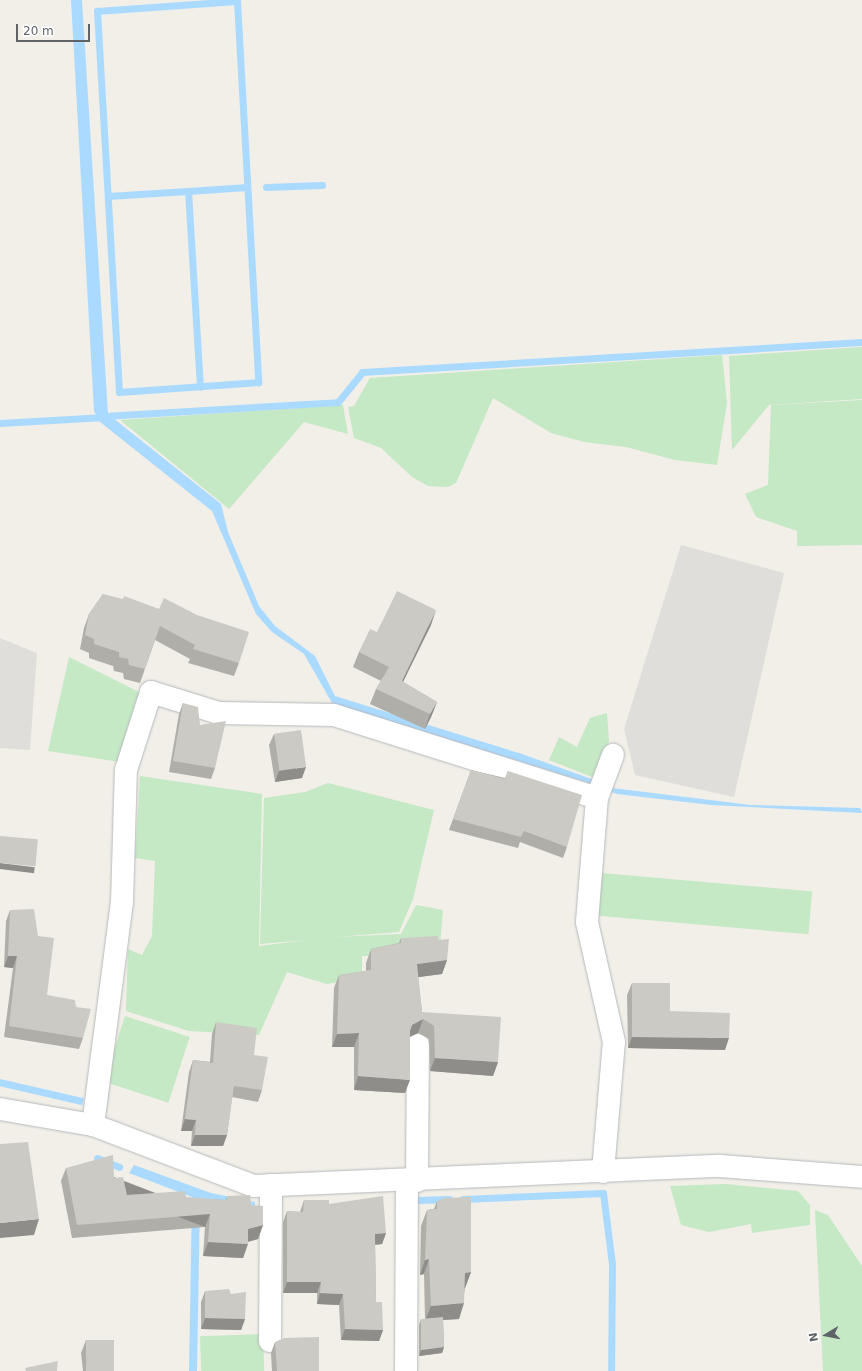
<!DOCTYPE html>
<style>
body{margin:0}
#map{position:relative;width:862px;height:1371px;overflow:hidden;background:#f1efe8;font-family:"DejaVu Sans",sans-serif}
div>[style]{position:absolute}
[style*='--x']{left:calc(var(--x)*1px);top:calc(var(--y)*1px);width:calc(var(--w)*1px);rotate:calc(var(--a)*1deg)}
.industrial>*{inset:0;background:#e0deda}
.green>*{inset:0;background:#c5e8c5;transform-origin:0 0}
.water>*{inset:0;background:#aadaff;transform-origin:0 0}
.stream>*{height:7px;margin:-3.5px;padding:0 3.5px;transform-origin:3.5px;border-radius:3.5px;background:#aadaff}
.roads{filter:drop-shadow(0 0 1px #b5b8bc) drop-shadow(0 0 1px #b5b8bc)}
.minor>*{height:22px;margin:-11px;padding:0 11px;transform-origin:11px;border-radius:11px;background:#fff}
.wall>*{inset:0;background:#afaea9}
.shaded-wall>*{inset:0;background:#8f8d8a;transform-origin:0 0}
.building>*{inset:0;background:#cccac5;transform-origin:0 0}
span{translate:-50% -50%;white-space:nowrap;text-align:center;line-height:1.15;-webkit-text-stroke:3.5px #fff;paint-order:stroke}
.north{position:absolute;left:806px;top:1315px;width:40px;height:40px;-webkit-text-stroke:3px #fff;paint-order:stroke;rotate:260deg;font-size:11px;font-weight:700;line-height:16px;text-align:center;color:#5f6368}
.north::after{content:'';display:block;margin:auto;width:14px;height:18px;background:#5f6368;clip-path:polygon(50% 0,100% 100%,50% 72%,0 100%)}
.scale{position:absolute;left:16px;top:24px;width:74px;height:18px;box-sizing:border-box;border:2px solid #5f6368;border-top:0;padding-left:5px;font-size:12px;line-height:14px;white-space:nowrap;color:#5f6368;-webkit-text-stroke:3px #fff;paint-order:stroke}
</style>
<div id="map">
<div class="industrial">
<i style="clip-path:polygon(681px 545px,784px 573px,734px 797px,635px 775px,624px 729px)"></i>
<i style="clip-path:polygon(0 638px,37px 653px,30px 750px,0 748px)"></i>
</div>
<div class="green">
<i style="clip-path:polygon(862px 347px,862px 399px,769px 405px,732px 450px,729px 356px)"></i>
<i style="clip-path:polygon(722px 355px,727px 403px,717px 465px,675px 460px,626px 447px,584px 442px,551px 433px,493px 398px,456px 483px,448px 487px,428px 486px,412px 477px,381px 448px,354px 438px,348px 407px,354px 406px,370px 378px)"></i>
<i style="clip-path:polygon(862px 400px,862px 545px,797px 546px,797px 531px,756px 517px,745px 494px,768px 485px,771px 405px)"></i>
<i style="clip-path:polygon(343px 405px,348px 434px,304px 422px,229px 509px,120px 420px)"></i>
<i style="clip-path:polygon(69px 657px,141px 693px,120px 762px,48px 751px)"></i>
<i style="clip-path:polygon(607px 713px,609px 741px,597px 779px,549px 760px,559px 737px,577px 747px,590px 718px)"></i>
<i style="clip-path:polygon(140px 776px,262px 794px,259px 946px,307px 940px,260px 944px,264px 798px,305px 792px,328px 783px,434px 810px,413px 899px,399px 932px,335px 937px,401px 934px,416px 905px,443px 910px,440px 945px,390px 956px,362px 956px,362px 978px,327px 984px,287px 972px,259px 1035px,189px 1031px,126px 1011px,128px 949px,142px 955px,152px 936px,155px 861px,135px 858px)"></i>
<i style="left:602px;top:873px;width:211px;height:43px;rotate:5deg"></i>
<i style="left:125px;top:1016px;width:68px;height:69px;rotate:18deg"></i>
<i style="clip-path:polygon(726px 1184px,798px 1191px,810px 1205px,810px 1225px,752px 1233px,751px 1224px,709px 1232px,681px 1225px,670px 1186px)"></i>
<i style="clip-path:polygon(815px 1210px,828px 1215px,862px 1266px,862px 1371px,823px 1371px)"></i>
<i style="left:263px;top:1334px;width:37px;height:63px;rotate:88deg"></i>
</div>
<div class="water">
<i style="clip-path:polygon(71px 0,82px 0,108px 414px,221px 504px,228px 532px,259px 606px,275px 626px,315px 656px,335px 696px,522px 754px,597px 781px,595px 785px,332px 703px,304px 654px,272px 632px,256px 614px,212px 511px,100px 422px,94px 411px)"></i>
<i style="clip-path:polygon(612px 788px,751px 805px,860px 808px,862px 813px,711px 805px,617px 794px,611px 792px)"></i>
<i style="left:0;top:1079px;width:86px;height:7px;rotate:13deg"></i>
<i style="clip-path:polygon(134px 1165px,211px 1193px,255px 1202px,255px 1208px,200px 1200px,197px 1371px,189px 1371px,192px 1197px,129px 1173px)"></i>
</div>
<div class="stream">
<i style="--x:237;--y:1;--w:382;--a:86.8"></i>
<i style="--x:258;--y:382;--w:139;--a:175.9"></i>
<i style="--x:119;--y:392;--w:382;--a:-93.3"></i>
<i style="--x:97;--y:11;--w:140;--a:-4.1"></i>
<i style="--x:266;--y:187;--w:56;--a:-2"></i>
<i style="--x:188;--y:191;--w:59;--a:-3.9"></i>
<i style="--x:108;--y:196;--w:80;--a:-3.6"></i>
<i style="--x:188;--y:191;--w:196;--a:86.5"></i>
<i style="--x:104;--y:416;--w:234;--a:-3.4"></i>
<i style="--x:338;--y:402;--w:38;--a:-51"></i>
<i style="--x:362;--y:372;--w:501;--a:-3.43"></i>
<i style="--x:0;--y:423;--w:105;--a:-3.3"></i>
<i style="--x:97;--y:1158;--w:24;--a:22"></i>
<i style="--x:463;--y:1199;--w:140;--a:-2.5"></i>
<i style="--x:603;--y:1193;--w:72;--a:82.8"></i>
<i style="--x:612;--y:1264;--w:107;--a:90.5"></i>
<i style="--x:419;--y:1200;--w:30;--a:-2"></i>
</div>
<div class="roads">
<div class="minor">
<i style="--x:0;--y:1109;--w:94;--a:9.8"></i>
<i style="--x:93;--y:1125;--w:172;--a:20.8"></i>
<i style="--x:254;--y:1186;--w:466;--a:-2.5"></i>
<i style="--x:720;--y:1166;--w:142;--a:4.4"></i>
<i style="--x:93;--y:1125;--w:225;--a:-82.6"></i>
<i style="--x:122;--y:902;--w:132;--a:-88.3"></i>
<i style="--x:126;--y:770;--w:82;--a:-72.2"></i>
<i style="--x:151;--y:692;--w:71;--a:17.2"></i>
<i style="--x:219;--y:713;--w:115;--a:1"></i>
<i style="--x:334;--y:715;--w:276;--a:17.5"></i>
<i style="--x:603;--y:1172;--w:130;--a:-85.2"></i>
<i style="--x:614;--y:1042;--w:123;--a:-102.7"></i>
<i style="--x:587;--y:922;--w:124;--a:-85.4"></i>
<i style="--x:597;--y:798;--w:46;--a:-69.6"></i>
<i style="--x:417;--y:1181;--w:136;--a:-89.6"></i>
<i style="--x:270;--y:1341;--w:156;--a:-89.6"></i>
<i style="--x:406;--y:1371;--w:190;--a:-89.7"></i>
</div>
</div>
<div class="wall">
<i style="clip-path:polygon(103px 594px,239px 663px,234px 676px,188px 663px,190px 659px,155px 640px,140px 683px,124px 679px,123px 673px,114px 671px,113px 666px,89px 658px,89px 653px,80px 649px,84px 628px,89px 614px)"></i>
<i style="clip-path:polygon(431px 625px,403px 682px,437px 702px,431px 717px,425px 729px,370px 704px,376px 689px,381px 681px,353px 667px,359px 652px,377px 632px)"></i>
<i style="clip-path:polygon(183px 703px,200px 725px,215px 768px,211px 779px,169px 772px,179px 714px)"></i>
<i style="clip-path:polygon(274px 734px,302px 778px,275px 782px,269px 745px)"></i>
<i style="clip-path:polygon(471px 770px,505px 778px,508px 771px,567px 847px,563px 858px,520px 842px,518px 848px,449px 830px)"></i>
<i style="clip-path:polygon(10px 910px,47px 995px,76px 1007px,83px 1038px,79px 1049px,4px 1037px,13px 968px,4px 967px,6px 921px)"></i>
<i style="clip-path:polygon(401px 938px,438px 940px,447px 960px,442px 974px,418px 977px,422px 1012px,498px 1062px,493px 1076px,430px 1071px,429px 1039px,418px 1033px,410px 1037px,405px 1093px,354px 1090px,354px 1047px,332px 1047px,334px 988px,339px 975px,366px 971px,366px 963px,371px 949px,399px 943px)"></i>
<i style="clip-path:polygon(632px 983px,670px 1011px,725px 1050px,628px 1048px,627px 995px)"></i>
<i style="clip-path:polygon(216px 1022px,254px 1055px,262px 1090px,258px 1102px,232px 1097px,227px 1135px,223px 1146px,191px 1146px,192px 1131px,181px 1131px,189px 1072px,193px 1060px,210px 1062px,212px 1034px)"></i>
<i style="clip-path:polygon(66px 1168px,114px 1178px,127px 1195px,226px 1200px,227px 1196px,251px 1205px,263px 1225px,258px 1239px,248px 1242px,243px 1258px,203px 1256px,205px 1227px,72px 1238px,61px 1181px)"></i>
<i style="clip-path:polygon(304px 1200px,329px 1204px,386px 1233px,382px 1244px,375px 1245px,376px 1302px,383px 1330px,379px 1341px,341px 1340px,339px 1305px,317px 1304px,317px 1293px,283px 1293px,283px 1222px,287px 1211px,300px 1212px)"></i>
<i style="clip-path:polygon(437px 1201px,471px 1272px,465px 1288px,459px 1319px,443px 1320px,444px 1347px,442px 1353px,419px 1356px,419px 1325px,421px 1319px,425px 1319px,424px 1274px,420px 1275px,421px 1226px,427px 1210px,434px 1209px)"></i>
<i style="clip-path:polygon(205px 1291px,231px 1294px,245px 1319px,241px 1330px,201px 1329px,201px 1302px)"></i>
<i style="clip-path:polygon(86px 1340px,114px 1371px,83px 1371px,81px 1353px)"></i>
<i style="clip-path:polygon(275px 1342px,319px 1371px,272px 1371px,271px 1353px)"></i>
</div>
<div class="shaded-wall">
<i style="clip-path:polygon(436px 610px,431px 625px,396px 696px,402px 681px)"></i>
<i style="clip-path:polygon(437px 702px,431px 717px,425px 729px,430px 714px)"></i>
<i style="clip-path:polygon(306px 767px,302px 778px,275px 782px,279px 771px)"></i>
<i style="left:0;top:863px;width:35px;height:6px;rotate:7deg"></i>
<i style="clip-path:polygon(8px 956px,17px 956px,13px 968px,4px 967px)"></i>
<i style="clip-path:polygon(447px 960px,442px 974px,412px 978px,417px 964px)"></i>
<i style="clip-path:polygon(423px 1019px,418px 1033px,407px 1038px,412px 1025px)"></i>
<i style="clip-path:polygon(359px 1033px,354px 1047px,332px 1047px,337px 1034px)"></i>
<i style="clip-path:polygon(632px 1037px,729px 1038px,725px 1050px,628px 1048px)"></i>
<i style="clip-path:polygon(435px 1058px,498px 1062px,493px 1076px,430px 1071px)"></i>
<i style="clip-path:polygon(358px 1076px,410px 1080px,405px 1093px,354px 1090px)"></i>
<i style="clip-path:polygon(185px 1119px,196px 1120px,192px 1131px,181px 1131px)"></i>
<i style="clip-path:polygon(195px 1135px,227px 1135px,223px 1146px,191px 1146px)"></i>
<i style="left:210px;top:1214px;width:14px;height:133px;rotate:111deg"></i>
<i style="clip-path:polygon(39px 1219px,34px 1235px,0 1238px,0 1223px)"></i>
<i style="clip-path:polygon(263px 1225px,258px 1239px,243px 1243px,248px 1229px)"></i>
<i style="clip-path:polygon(386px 1233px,382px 1244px,371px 1245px,375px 1234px)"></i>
<i style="clip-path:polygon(208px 1242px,248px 1244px,243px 1258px,203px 1256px)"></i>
<i style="clip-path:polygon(429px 1259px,424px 1274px,420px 1275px,425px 1260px)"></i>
<i style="clip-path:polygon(471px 1272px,465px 1288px,460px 1289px,465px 1273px)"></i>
<i style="clip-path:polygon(287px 1282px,321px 1282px,317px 1293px,283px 1293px)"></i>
<i style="clip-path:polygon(320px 1293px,343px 1294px,339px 1305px,317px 1304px)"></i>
<i style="clip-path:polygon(464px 1303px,459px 1319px,425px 1321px,431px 1306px)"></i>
<i style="clip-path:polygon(205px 1318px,245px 1319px,241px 1330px,201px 1329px)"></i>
<i style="clip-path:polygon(345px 1329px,383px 1330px,379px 1341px,341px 1340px)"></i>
<i style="clip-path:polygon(444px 1347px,442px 1353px,419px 1356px,421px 1350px)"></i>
</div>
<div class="building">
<i style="clip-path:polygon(397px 591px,436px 610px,402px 681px,437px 702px,430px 714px,376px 689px,389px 667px,359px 652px,370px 629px,377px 632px)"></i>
<i style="clip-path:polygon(103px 594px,123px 599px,124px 596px,159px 609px,164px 598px,197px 615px,249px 632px,239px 663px,193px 649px,195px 645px,160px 626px,145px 669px,129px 665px,128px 659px,119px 657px,119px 652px,94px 644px,94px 639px,85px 635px,89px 614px)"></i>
<i style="clip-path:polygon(183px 703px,198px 707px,200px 725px,226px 721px,215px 768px,173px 761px)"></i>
<i style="left:301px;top:730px;width:37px;height:27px;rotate:82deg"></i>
<i style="clip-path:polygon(471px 770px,505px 779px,508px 771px,582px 795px,567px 847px,524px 831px,521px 837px,453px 819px)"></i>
<i style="left:0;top:836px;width:38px;height:27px;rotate:5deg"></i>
<i style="clip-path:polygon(34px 909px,38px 936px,54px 938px,47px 995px,75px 1000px,76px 1007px,91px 1009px,83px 1038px,9px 1026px,17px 956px,8px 956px,10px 910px)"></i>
<i style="clip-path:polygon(438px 936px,438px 940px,449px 939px,447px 960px,417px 964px,422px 1012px,501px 1017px,498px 1062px,435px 1058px,434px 1026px,423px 1019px,412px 1025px,410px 1031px,410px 1080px,358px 1076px,359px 1033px,337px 1034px,339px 975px,371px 970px,371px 949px,401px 943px,401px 938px)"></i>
<i style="clip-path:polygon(632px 983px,670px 983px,670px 1011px,730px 1013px,729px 1038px,632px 1037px)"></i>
<i style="clip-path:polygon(216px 1022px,257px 1028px,254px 1055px,268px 1057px,262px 1090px,234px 1086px,227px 1135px,195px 1135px,196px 1120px,185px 1119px,193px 1060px,213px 1063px)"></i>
<i style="clip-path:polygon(28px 1142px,39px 1219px,0 1223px,0 1144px)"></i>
<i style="clip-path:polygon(113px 1155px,114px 1178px,123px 1177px,127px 1195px,185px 1191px,186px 1197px,227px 1200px,227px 1196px,250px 1195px,251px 1205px,263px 1206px,263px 1225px,248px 1229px,248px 1244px,208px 1242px,210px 1214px,77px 1225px,66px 1168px)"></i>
<i style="clip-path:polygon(383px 1196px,386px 1233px,375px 1234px,376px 1302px,382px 1302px,383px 1330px,345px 1329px,343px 1294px,320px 1293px,321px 1282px,287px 1282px,287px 1211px,303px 1212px,304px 1200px,329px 1200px,329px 1204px)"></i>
<i style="clip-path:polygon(471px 1197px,471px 1272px,465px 1273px,464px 1303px,431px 1306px,429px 1259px,425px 1260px,427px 1210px,437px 1209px,437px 1201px,444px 1198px)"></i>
<i style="clip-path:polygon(229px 1289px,231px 1294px,246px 1292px,245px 1319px,205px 1318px,205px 1291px)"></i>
<i style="clip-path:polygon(443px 1317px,444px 1347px,421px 1350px,421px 1319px)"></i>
<i style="clip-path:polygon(319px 1337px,319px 1371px,277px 1371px,275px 1342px,284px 1338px)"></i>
<i style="left:86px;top:1340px;width:28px;height:31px"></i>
<i style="clip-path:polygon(58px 1361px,57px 1371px,26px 1371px,25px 1368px)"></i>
</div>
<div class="north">N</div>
<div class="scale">20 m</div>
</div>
